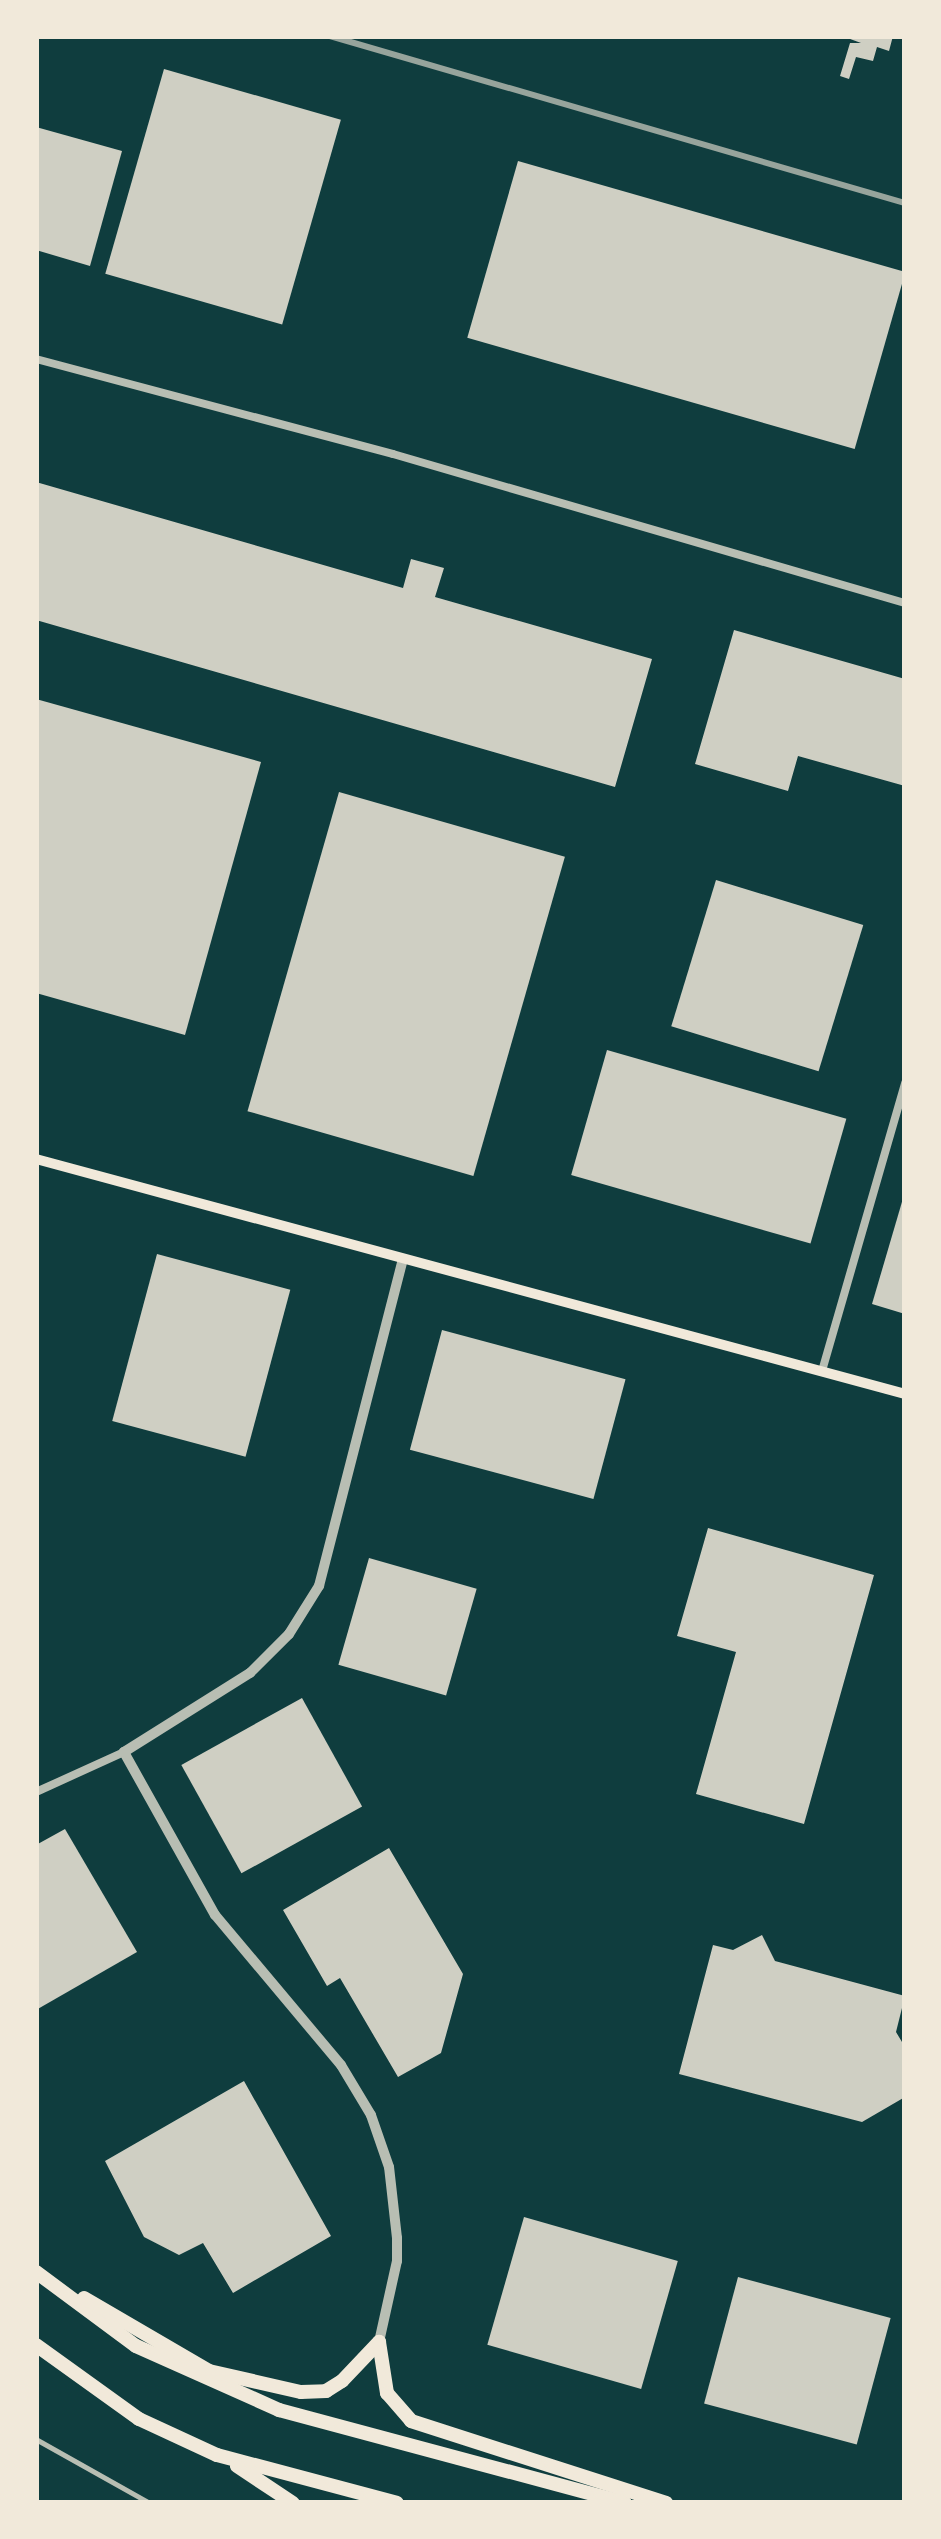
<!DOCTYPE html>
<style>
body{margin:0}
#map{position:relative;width:941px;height:2539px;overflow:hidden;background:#0f3d3e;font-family:"Noto Sans",sans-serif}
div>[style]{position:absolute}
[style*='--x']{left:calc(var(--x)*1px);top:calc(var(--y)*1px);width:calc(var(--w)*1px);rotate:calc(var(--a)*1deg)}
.building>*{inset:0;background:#cfcfc3;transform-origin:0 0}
.service>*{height:4.5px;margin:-2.25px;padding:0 2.25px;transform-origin:2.25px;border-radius:2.25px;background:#b8beb3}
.minor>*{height:8px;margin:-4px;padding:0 4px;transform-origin:4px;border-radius:4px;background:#b8beb3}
.tertiary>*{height:10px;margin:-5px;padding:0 5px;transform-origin:5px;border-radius:5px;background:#b8beb3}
.secondary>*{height:10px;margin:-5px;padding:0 5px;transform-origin:5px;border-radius:5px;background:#f1e9da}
.trunk>*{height:14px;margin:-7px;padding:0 7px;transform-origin:7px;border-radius:7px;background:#f1e9da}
.rail>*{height:6px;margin:-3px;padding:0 3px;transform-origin:3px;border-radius:3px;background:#97a49c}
span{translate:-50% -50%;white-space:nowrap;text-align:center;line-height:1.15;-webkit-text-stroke:12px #f1e9da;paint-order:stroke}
.frame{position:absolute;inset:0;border:39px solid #f1e9da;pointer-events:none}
</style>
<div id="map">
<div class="building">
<i style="clip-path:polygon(842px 36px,893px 36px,889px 51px,877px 47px,873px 61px,856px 57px,849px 79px,840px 76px,850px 43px,861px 43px)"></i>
<i style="left:164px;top:69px;width:184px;height:213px;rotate:16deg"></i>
<i style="clip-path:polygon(36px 127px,122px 151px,90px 266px,36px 250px)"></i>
<i style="left:518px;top:161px;width:403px;height:184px;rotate:16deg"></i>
<i style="clip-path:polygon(36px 482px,403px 588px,411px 559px,444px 568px,435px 597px,652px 659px,615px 787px,36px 620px)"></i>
<i style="clip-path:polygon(734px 630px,905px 679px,905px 786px,798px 756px,788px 791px,695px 764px)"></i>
<i style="clip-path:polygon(36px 699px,261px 762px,185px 1035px,36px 993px)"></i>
<i style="left:339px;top:792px;width:235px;height:332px;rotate:16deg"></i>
<i style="left:716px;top:880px;width:154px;height:153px;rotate:17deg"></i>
<i style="left:607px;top:1050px;width:249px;height:130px;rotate:16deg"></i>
<i style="clip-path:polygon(904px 1195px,905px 1196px,905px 1314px,872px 1304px)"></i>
<i style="left:157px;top:1254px;width:138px;height:173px;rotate:15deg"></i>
<i style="left:442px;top:1330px;width:190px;height:124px;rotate:15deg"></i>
<i style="clip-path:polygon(708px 1528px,874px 1575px,804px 1824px,696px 1794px,736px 1652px,677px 1636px)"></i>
<i style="left:369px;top:1558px;width:112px;height:111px;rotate:16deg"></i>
<i style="left:302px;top:1698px;width:124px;height:138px;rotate:61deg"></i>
<i style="clip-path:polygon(65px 1829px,137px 1952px,36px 2010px,36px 1845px)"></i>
<i style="clip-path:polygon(389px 1848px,463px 1974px,441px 2053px,398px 2077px,340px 1978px,327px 1986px,283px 1910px)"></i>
<i style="clip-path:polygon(762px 1935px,775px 1961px,905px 1996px,896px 2032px,905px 2047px,905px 2097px,862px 2122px,679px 2074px,713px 1945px,733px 1950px)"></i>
<i style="clip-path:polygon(244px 2081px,331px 2236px,233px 2293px,203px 2243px,179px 2255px,144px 2237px,105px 2161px)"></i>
<i style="left:524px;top:2217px;width:160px;height:133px;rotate:16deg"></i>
<i style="left:738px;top:2277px;width:158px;height:131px;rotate:15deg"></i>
</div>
<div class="service">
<i style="--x:36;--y:2439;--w:131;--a:29.3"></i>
</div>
<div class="minor">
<i style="--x:36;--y:359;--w:369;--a:14.9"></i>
<i style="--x:393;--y:454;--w:533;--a:16.23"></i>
<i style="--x:822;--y:1371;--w:300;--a:-73.9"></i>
<i style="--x:36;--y:1792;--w:97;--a:-24.4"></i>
</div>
<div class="tertiary">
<i style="--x:379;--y:2342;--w:83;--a:-77.5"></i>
<i style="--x:397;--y:2261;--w:23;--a:-90"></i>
<i style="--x:397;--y:2238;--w:71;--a:-96.4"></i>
<i style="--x:389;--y:2167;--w:55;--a:-109.1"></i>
<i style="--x:371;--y:2115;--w:58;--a:-121"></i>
<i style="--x:341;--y:2065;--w:196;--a:-130"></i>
<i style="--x:215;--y:1915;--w:187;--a:-119.2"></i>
<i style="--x:124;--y:1752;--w:149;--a:-32.1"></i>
<i style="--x:250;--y:1673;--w:55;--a:-45"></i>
<i style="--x:289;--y:1634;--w:57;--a:-58"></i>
<i style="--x:319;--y:1586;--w:337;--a:-75.6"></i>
</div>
<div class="secondary">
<i style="--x:36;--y:1159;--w:900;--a:15.13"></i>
</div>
<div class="trunk">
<i style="--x:36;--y:2272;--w:124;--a:36.5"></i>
<i style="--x:136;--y:2346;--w:157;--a:24.1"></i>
<i style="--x:279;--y:2410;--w:358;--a:15"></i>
<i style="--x:84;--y:2298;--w:145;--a:30.3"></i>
<i style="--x:209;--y:2371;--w:94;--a:12.9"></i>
<i style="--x:301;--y:2392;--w:25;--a:-2"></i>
<i style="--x:326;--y:2391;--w:19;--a:-32"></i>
<i style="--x:342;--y:2381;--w:54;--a:-46.5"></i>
<i style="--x:379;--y:2342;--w:52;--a:81.1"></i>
<i style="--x:387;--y:2393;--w:37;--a:49"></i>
<i style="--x:411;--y:2421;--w:268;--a:17.8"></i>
<i style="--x:36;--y:2345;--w:127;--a:35.7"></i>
<i style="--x:139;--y:2419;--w:86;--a:24.8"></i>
<i style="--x:217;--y:2455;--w:186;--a:14.9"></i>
<i style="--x:237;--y:2466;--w:67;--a:33.5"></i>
</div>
<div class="rail">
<i style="--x:330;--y:36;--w:599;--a:16.2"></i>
</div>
<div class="frame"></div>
</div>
